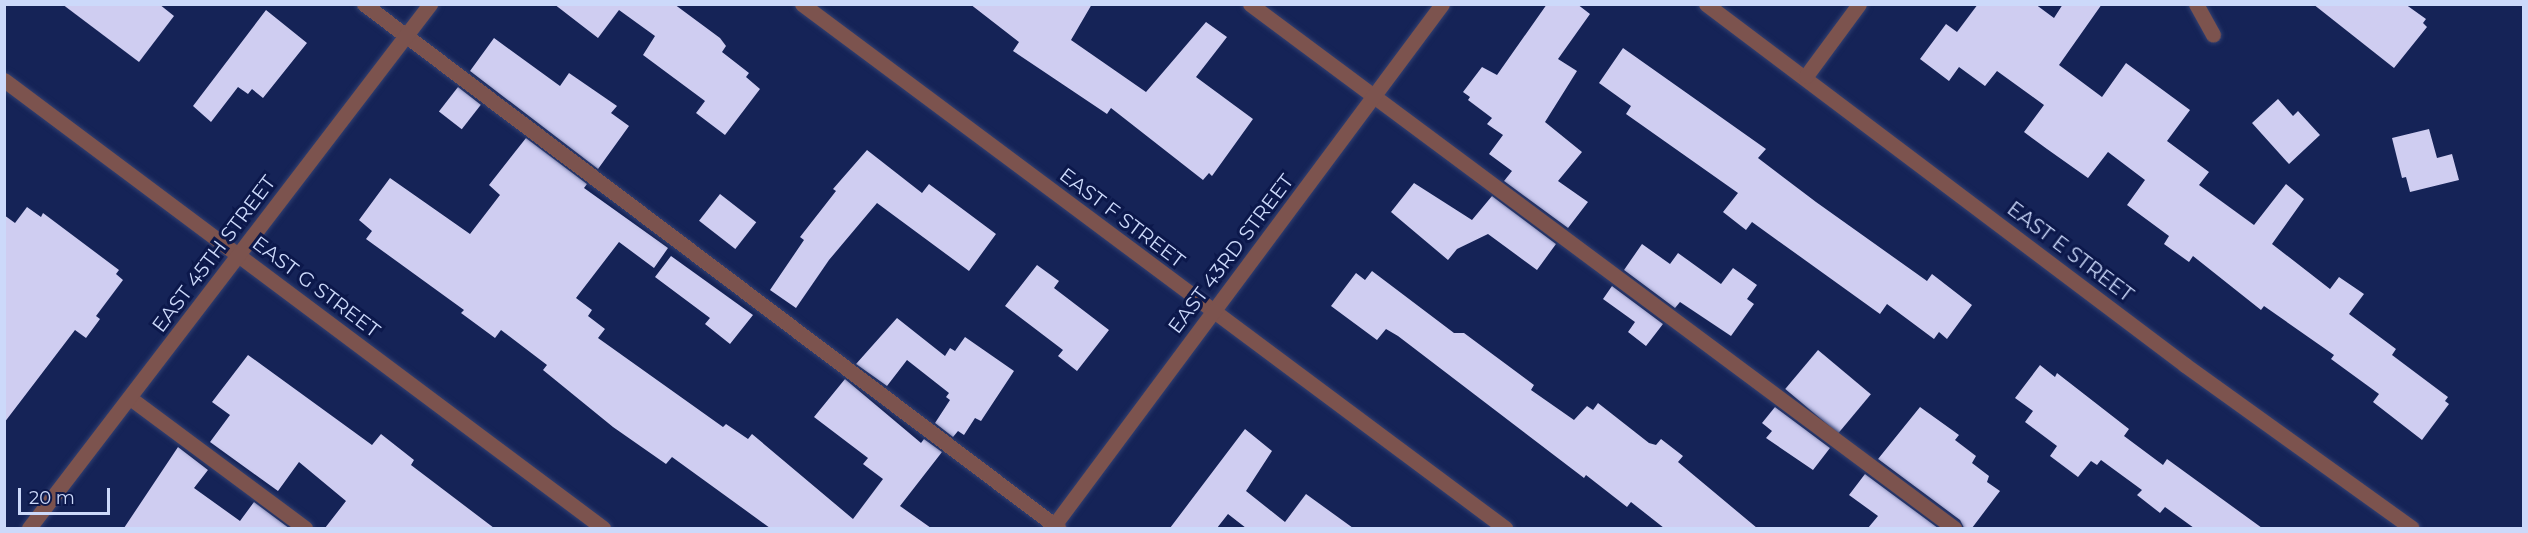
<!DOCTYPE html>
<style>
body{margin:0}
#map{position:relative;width:2528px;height:533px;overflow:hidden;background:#152357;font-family:Montserrat,sans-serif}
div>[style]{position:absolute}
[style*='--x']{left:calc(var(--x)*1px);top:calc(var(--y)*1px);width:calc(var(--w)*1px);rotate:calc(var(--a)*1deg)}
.building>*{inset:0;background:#cfcdf1;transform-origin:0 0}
.roads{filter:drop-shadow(0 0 2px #324071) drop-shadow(0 0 2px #324071)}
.service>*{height:15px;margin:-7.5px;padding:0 7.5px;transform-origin:7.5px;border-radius:7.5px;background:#7c534e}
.minor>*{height:15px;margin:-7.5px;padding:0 7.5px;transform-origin:7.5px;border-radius:7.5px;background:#7c534e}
.tertiary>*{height:15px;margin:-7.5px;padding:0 7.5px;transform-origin:7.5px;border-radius:7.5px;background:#7c534e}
span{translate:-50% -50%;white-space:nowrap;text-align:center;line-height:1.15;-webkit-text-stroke:6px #0c184b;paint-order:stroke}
.street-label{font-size:20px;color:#ccd9fa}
.frame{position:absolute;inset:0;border:6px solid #ccd9fa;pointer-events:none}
.scale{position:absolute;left:18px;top:488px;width:92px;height:27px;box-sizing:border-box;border:3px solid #ccd9fa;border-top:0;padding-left:8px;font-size:18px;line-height:21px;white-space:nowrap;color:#ccd9fa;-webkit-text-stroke:4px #0c184b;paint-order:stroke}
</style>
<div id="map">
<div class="building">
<i style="clip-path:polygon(62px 4px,159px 4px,174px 16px,139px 62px)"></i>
<i style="clip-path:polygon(554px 4px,674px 4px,720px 38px,726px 46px,722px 52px,749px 73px,746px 77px,760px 89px,725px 135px,696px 113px,705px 101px,643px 55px,655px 36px,619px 10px,598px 38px)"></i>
<i style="clip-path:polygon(970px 4px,1092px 4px,1071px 40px,1146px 92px,1206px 22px,1227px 37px,1196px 77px,1253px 119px,1212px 176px,1209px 173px,1203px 180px,1111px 108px,1107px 114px,1013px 51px,1019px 42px)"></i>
<i style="clip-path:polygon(1547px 4px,1577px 4px,1590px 14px,1558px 59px,1577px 71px,1545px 122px,1582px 152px,1558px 181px,1588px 202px,1568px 228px,1504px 181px,1512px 171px,1489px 154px,1503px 135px,1487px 124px,1492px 118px,1468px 100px,1470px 97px,1463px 92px,1482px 67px,1497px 75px)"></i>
<i style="clip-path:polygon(1978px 4px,2035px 4px,2054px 18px,2063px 4px,2102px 4px,2059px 65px,2102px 97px,2126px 63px,2190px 110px,2167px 141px,2209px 172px,2199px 185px,2254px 225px,2286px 184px,2304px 199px,2272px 244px,2330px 289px,2339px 277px,2364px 294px,2349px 314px,2396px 349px,2392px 355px,2448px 397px,2445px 401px,2449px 404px,2422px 440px,2373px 402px,2379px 394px,2331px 359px,2334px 355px,2264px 306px,2261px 310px,2193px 256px,2189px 262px,2164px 244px,2169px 236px,2127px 205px,2145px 180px,2108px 152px,2088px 178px,2047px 149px,2024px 132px,2044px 105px,1997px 71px,1985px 86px,1959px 67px,1949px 81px,1920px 59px,1946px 24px,1957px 32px)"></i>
<i style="clip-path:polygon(2313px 4px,2405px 4px,2426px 19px,2423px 23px,2427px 27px,2394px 68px)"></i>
<i style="clip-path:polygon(266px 10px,307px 43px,263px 98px,252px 89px,248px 94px,238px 87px,211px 122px,193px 106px)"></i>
<i style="clip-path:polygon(494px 38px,560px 86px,569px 73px,617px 106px,611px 113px,629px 126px,598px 169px,470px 71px)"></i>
<i style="clip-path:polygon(1623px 48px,1766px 149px,1758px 158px,1816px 202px,1927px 281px,1932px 274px,1972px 305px,1947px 339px,1939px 332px,1934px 339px,1887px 304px,1880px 314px,1752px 222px,1746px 230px,1723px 212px,1738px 193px,1626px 114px,1631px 106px,1599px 83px)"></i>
<i style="left:458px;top:87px;width:29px;height:31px;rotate:38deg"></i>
<i style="clip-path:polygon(2278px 99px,2293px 116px,2298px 111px,2320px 135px,2289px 164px,2252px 123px)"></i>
<i style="clip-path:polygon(2429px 129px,2437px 158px,2452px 154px,2459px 180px,2410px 192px,2406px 177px,2402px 178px,2392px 138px)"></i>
<i style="clip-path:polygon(526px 138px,587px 184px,584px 188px,668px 248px,654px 268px,619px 242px,576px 298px,592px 310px,588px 316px,605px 329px,598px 338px,723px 427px,726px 424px,748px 439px,752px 434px,853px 519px,883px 479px,863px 464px,868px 458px,814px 417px,845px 379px,921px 443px,924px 439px,942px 452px,900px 506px,931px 528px,770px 528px,672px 457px,666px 464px,613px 427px,543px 370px,547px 365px,501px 330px,495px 338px,461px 313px,464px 310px,366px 239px,372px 231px,359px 220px,390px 178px,470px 234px,500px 195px,489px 185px)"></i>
<i style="clip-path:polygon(867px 150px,922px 193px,929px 184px,996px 234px,969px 271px,877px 203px,829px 260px,796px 308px,770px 290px,804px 240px,800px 237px,836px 191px,833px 189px)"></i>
<i style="clip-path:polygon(1414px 183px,1472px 220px,1492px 196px,1556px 244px,1537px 270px,1488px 234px,1457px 249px,1448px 260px,1391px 212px)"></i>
<i style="left:720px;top:194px;width:46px;height:34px;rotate:38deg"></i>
<i style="clip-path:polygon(27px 207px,41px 217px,43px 213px,119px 270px,116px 274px,123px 280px,96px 316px,100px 319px,86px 338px,75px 330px,4px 423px,4px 215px,15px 223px)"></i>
<i style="clip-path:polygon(1642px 244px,1670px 264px,1678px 253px,1721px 284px,1733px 268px,1757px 285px,1747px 299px,1754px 304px,1731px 336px,1680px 302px,1675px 308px,1624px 270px)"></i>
<i style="clip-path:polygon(671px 256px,753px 315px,730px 344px,705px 324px,710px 318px,655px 277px)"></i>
<i style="clip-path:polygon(1037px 265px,1059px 281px,1054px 288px,1109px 330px,1077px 371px,1058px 356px,1063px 350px,1005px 306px)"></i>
<i style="clip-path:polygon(1372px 271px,1454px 333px,1464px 333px,1534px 385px,1531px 390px,1574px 420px,1587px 406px,1593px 410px,1598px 403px,1649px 443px,1656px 445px,1661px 439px,1683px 456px,1678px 462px,1757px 528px,1664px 528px,1631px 502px,1627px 507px,1586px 475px,1584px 478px,1398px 336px,1386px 329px,1377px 340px,1331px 306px,1356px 273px,1365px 280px)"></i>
<i style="clip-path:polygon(1612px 286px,1663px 324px,1646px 346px,1628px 332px,1635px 322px,1603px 299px)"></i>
<i style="clip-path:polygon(897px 318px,945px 356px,950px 348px,955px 351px,965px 337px,1014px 371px,981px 421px,975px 418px,964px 435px,958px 431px,953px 437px,935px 423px,950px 400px,946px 397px,949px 393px,907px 360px,887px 386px,856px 364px)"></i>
<i style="left:1818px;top:350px;width:69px;height:51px;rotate:40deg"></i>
<i style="clip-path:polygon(248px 355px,372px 445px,381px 434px,414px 460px,411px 465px,494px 528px,325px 528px,346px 501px,299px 462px,278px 491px,210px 442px,230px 415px,212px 402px)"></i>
<i style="clip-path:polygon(2040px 365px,2055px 377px,2057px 373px,2129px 429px,2124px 436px,2163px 465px,2167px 459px,2262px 528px,2194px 528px,2165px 507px,2160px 513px,2137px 495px,2142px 490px,2101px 460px,2097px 465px,2091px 461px,2078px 477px,2050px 456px,2057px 446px,2025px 422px,2033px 411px,2015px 398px)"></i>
<i style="clip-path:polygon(1775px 407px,1830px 448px,1813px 470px,1766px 438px,1772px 431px,1762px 423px)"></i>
<i style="clip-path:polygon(1920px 407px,1959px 435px,1955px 440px,1976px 456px,1972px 463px,1989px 476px,1987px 482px,2000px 491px,1972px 528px,1964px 528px,1960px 520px,1878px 459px)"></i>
<i style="clip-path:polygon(1245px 429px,1272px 451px,1246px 491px,1285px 522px,1306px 494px,1353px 528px,1246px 528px,1228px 514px,1217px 528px,1170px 528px)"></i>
<i style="clip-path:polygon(178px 447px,208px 470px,194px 488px,240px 521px,254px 502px,289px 528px,124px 528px)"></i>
<i style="clip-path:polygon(1865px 474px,1938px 528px,1868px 528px,1878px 516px,1849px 495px)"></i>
</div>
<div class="roads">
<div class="service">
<i style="--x:364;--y:4;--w:870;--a:37.05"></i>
<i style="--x:1250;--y:4;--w:878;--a:36.66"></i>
<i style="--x:130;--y:398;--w:218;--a:36.6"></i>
</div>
<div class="minor">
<i style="--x:802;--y:4;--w:877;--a:36.7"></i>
<i style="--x:1706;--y:4;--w:600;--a:37"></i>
<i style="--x:2185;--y:365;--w:279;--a:35.7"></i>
<i style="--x:2196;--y:4;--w:35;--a:61"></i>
<i style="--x:1806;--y:76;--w:89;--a:-53.6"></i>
<i style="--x:4;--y:80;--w:748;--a:36.79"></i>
<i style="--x:29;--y:528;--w:660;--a:-52.57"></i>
</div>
<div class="tertiary">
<i style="--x:1052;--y:528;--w:653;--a:-53.34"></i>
</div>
</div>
<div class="street-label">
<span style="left:1122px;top:218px;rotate:37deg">EAST F STREET</span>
<span style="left:2070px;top:252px;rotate:37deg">EAST E STREET</span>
<span style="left:214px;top:254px;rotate:-53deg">EAST 45TH STREET</span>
<span style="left:1231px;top:254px;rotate:-53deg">EAST 43RD STREET</span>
<span style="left:316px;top:287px;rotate:37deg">EAST G STREET</span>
</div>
<div class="frame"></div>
<div class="scale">20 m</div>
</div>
